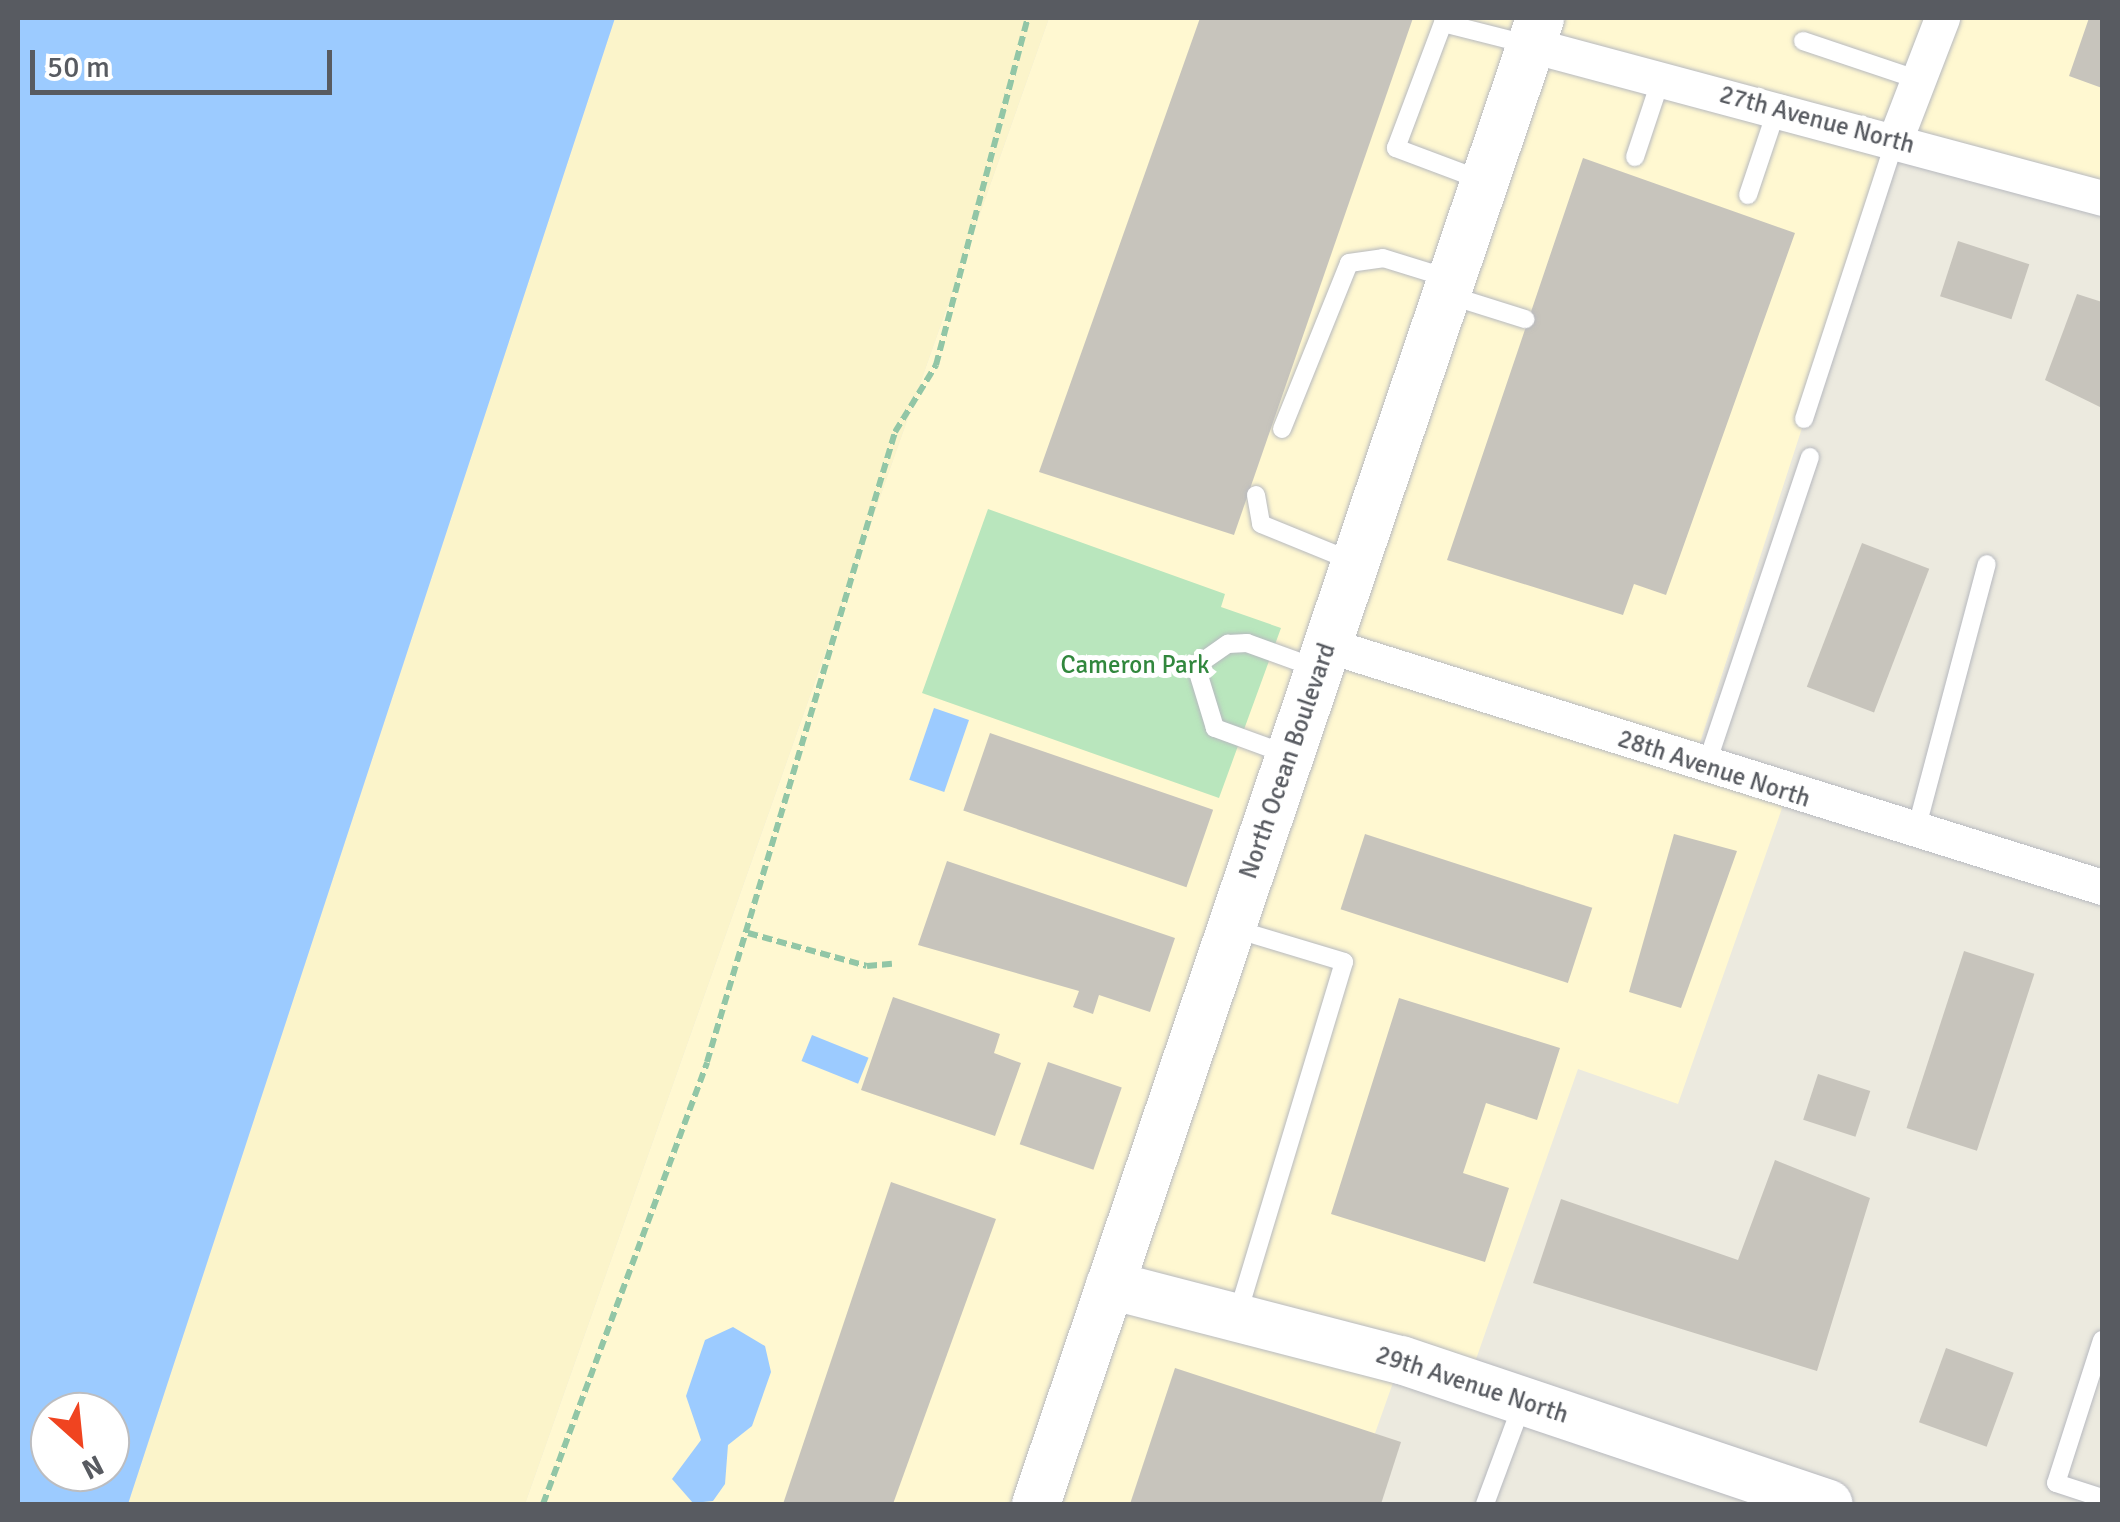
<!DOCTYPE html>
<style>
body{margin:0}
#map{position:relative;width:2120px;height:1522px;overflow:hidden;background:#eceadf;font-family:Signika,sans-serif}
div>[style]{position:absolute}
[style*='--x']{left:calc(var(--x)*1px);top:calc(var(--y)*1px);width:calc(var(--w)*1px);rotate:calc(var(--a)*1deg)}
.commercial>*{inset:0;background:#fff8d1}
.green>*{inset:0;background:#b9e6bd}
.sand>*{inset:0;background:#fbf4ca}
.water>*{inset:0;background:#9ccbff;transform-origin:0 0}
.building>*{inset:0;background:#c7c4bc;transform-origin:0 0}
.path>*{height:6px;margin-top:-3px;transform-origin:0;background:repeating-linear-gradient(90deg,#92c6a6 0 10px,transparent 0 15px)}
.roads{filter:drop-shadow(0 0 2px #b7b9bf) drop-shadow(0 0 2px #b7b9bf)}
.lane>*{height:18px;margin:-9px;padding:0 9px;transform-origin:9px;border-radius:9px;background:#fff}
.street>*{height:35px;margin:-17.5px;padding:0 17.5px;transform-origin:17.5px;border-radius:17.5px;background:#fff}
.secondary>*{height:48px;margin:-24px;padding:0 24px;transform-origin:24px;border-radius:24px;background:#fff}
span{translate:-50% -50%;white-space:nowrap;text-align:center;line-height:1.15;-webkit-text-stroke:10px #fff;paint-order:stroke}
.street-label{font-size:25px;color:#585b61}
.park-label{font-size:25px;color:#31873d}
.frame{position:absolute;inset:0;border:20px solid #585b61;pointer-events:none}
.north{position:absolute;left:30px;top:1392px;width:100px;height:100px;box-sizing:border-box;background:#fff;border:2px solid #bcbdc0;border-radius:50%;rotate:153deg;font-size:28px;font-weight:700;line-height:40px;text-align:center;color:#585b61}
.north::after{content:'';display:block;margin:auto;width:35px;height:45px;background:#f04420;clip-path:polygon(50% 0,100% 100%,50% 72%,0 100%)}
.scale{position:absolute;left:30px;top:50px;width:302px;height:45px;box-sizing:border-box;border:5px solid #585b61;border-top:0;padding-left:12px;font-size:30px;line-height:35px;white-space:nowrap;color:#585b61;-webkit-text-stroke:8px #fff;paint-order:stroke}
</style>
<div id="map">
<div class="commercial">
<i style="clip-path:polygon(1049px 18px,2102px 18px,2102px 198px,1895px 141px,1694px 761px,1787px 794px,1678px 1104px,1578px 1069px,1468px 1382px,1401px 1360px,1350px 1504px,525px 1504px)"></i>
</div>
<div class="green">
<i style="clip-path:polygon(988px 509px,1225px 594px,1221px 607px,1281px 628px,1219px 798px,922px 693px)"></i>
</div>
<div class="sand">
<i style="clip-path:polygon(615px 18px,1049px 18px,525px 1504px,128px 1504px)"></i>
</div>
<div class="water">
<i style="clip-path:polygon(evenodd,18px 18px,615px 18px,128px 1504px,18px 1504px,18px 18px,50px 1412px,110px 1412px,110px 1472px,50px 1472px,50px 1412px)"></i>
<i style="left:934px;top:708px;width:37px;height:76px;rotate:19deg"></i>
<i style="left:812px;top:1035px;width:61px;height:28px;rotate:22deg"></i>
<i style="clip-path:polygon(733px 1327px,765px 1346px,771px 1372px,752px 1426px,728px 1445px,725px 1484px,713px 1501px,693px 1503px,672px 1479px,701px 1440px,686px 1396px,705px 1340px)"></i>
</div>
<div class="building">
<i style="clip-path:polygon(1200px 18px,1413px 18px,1234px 535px,1039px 472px)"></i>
<i style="clip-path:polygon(2089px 18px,2102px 18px,2102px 88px,2069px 76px)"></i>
<i style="clip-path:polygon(1583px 158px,1795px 233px,1666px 595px,1634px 584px,1623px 615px,1447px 560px)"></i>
<i style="left:1958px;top:241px;width:75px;height:58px;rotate:18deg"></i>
<i style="clip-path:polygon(2077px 294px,2102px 302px,2102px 408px,2045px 380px)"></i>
<i style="left:1862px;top:543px;width:72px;height:154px;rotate:21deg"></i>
<i style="left:990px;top:733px;width:236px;height:82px;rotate:19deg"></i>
<i style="left:1365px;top:834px;width:239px;height:79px;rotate:18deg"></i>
<i style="clip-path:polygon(1674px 834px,1737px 851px,1681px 1008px,1629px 992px)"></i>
<i style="clip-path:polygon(947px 861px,1175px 938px,1150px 1012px,1099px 995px,1093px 1014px,1073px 1007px,1079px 991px,918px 945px)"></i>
<i style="left:1964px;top:951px;width:74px;height:186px;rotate:18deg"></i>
<i style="clip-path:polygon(893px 997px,1000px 1034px,994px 1053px,1021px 1063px,995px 1136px,861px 1090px)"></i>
<i style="clip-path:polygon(1399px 998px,1560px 1048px,1537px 1120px,1486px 1103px,1463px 1173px,1509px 1188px,1485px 1262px,1331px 1214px)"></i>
<i style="left:1048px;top:1062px;width:78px;height:87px;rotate:19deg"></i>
<i style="left:1818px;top:1074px;width:55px;height:48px;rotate:18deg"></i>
<i style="clip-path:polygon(1775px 1160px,1870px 1198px,1817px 1371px,1533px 1283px,1561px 1199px,1738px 1260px)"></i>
<i style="clip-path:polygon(891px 1182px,996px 1219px,893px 1504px,783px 1504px)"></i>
<i style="left:1946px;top:1348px;width:72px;height:79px;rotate:20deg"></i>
<i style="clip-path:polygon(1175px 1368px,1401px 1442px,1381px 1504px,1130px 1504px)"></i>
</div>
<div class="path">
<i style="--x:748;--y:933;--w:123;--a:15.5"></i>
<i style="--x:867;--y:966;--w:25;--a:-5"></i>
<i style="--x:543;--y:1504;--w:471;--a:-69.6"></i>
<i style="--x:707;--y:1062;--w:657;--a:-73.38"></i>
<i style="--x:895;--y:432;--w:79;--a:-58.5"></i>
<i style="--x:936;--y:365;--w:359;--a:-75.2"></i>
</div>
<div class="roads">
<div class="lane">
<i style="--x:1803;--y:41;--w:122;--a:18.6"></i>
<i style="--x:1635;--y:157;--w:82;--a:-71.6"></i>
<i style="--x:1481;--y:180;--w:91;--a:-159.4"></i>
<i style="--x:1396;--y:148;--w:134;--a:-69.4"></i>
<i style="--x:1443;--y:23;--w:90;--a:14.2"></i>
<i style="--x:1748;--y:195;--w:91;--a:-71.4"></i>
<i style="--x:1452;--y:296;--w:77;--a:17.5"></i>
<i style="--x:1804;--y:419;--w:293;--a:-71.9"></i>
<i style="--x:1282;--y:429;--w:179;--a:-68"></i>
<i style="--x:1349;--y:263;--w:34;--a:-8"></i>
<i style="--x:1383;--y:258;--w:71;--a:17.2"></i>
<i style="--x:1256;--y:495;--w:29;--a:80"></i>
<i style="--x:1261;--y:524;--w:100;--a:22.2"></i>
<i style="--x:1286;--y:754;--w:76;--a:-159.9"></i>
<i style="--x:1215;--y:728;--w:65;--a:-107"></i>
<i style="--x:1196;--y:666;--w:39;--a:-35"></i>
<i style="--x:1228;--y:644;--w:19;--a:-3"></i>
<i style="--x:1247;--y:643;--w:77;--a:19.9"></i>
<i style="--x:1706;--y:766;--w:326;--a:-71.4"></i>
<i style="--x:1916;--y:830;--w:275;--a:-75.1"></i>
<i style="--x:1235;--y:929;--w:114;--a:16.8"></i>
<i style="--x:1344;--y:962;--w:371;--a:106.8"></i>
<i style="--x:2102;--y:1340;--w:150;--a:107.8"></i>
<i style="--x:2056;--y:1483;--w:48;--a:18.1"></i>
<i style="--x:1485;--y:1504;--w:109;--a:-69.6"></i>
</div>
<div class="street">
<i style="--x:1531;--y:45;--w:591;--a:15"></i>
<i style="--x:1895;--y:140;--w:131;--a:-68.9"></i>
<i style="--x:1327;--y:645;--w:812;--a:17.34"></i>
</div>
<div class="secondary">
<i style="--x:1110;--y:1285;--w:301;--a:14.5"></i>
<i style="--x:1401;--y:1360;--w:451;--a:18.6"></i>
<i style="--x:1036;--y:1504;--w:1569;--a:-71.26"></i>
</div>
</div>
<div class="street-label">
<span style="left:1817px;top:120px;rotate:15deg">27th Avenue North</span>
<span style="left:1288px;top:761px;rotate:-71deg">North Ocean Boulevard</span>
<span style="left:1714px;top:769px;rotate:18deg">28th Avenue North</span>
<span style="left:1472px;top:1385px;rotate:18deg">29th Avenue North</span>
</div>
<div class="park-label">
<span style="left:1135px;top:665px">Cameron Park</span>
</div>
<div class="frame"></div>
<div class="north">N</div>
<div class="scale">50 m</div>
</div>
